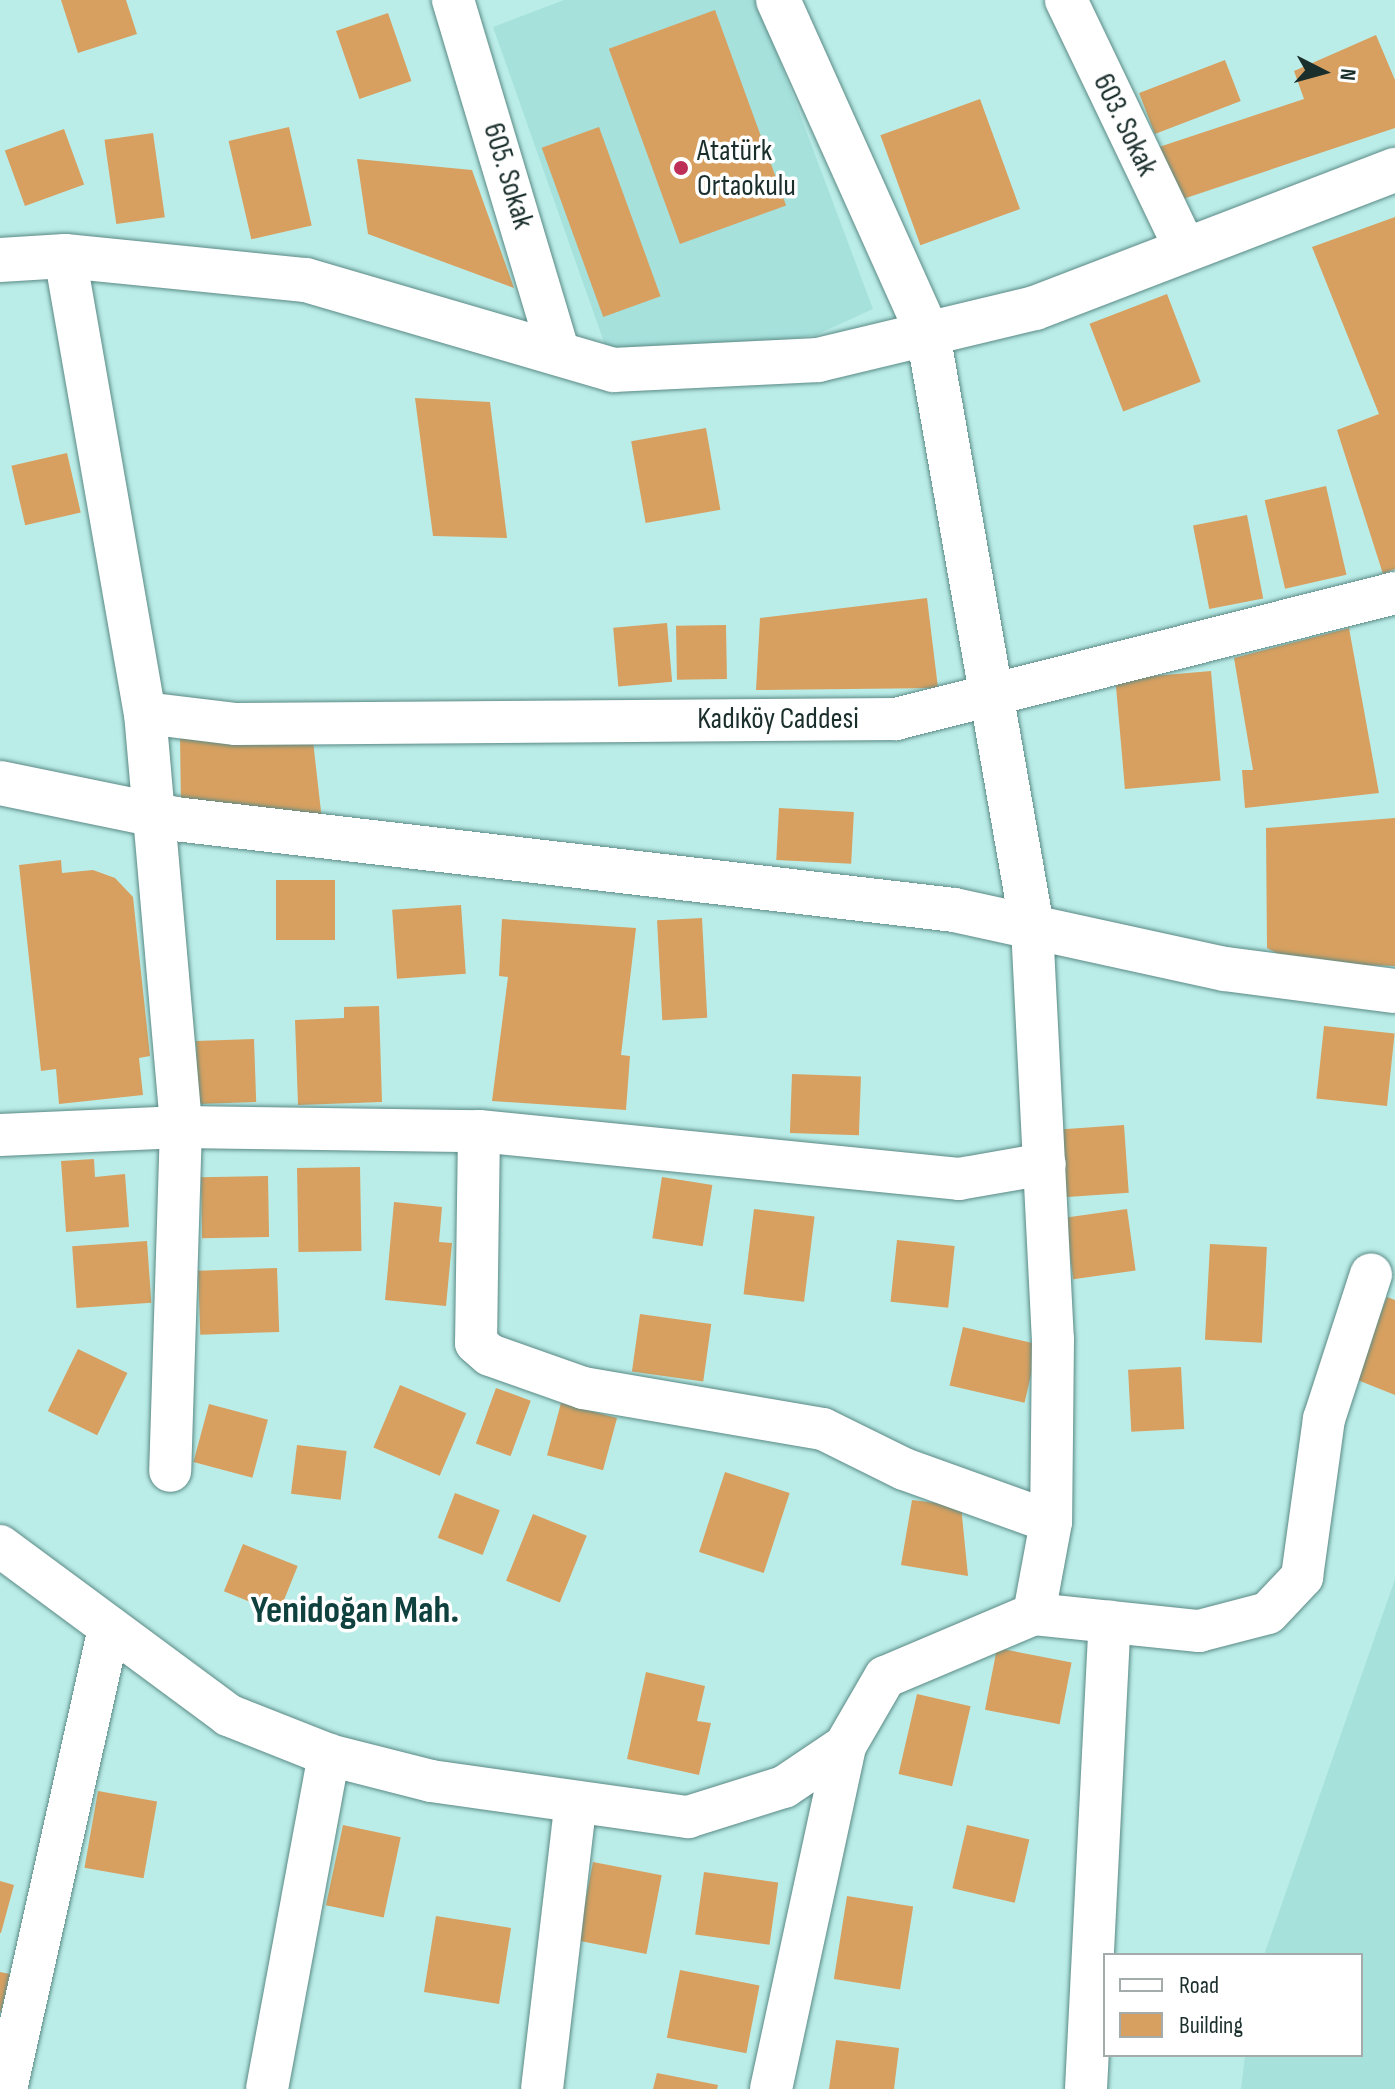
<!DOCTYPE html>
<meta charset="utf-8">
<style>
body{margin:0}
#map{position:relative;width:1395px;height:2089px;overflow:hidden;background:#bbede8;font-family:"Sofia Sans Condensed",sans-serif}
div>[style]{position:absolute}
[style*='--x']{left:calc(var(--x)*1px);top:calc(var(--y)*1px);width:calc(var(--w)*1px);rotate:calc(var(--a)*1deg)}
.built>*{inset:0;background:#a6e1dc}
.building>*{inset:0;background:#d7a060;transform-origin:0 0}
.roads{filter:drop-shadow(0 0 2px #5b8a86) drop-shadow(0 0 2px #5b8a86)}
.minor>*{height:42px;margin:-21px;padding:0 21px;transform-origin:21px;border-radius:21px;background:#fff}
.tertiary>*{height:44px;margin:-22px;padding:0 22px;transform-origin:22px;border-radius:22px;background:#fff}
.dots>*{width:22px;height:22px;translate:-50% -50%;box-sizing:border-box;border:4px solid #fff;border-radius:50%}
span{translate:-50% -50%;white-space:nowrap;text-align:center;line-height:1.15;-webkit-text-stroke:7px #fff;paint-order:stroke}
.street-label{font-size:30px;color:#1a2e2c}
.poi-label{font-size:30px;color:#1a2e2c}
.left{translate:0 -50%;text-align:left}
.district-label{font-size:38px;color:#0f413e;font-weight:700}
.legend{position:absolute;left:1103px;top:1953px;width:260px;height:104px;box-sizing:border-box;background:#fff;border:2px solid #a3abab;margin:0;padding:10px 14px;list-style:none;font-size:24px;color:#1a2e2c}
.legend li{display:flex;align-items:center;gap:16px;height:40px}
.legend b{width:40px;border:2px solid #a3abab}
.north{position:absolute;left:1283px;top:32px;width:80px;height:80px;-webkit-text-stroke:6px #fff;paint-order:stroke;rotate:96deg;font-size:22px;font-weight:700;line-height:32px;text-align:center;color:#1a2e2c}
.north::after{content:'';display:block;margin:auto;width:28px;height:36px;background:#1a2e2c;clip-path:polygon(50% 0,100% 100%,50% 72%,0 100%)}
</style>
<div id="map">
<div class="built">
<i style="clip-path:polygon(564px 0,757px 0,873px 309px,816px 335px,703px 350px,606px 348px,493px 27px)"></i>
<i style="clip-path:polygon(1395px 1579px,1395px 2089px,1241px 2089px,1245px 2055px,1361px 2055px,1361px 1955px,1264px 1955px)"></i>
</div>
<div class="building">
<i style="clip-path:polygon(61px 0,126px 0,137px 34px,78px 53px)"></i>
<i style="left:715px;top:10px;width:208px;height:113px;rotate:70deg"></i>
<i style="left:388px;top:13px;width:72px;height:55px;rotate:71deg"></i>
<i style="clip-path:polygon(1376px 35px,1395px 80px,1395px 128px,1174px 202px,1156px 148px,1304px 99px,1294px 71px)"></i>
<i style="left:1225px;top:60px;width:44px;height:92px;rotate:69deg"></i>
<i style="left:980px;top:99px;width:117px;height:106px;rotate:70deg"></i>
<i style="left:289px;top:127px;width:101px;height:62px;rotate:77deg"></i>
<i style="left:599px;top:127px;width:180px;height:61px;rotate:70deg"></i>
<i style="left:64px;top:129px;width:59px;height:63px;rotate:70deg"></i>
<i style="left:153px;top:133px;width:85px;height:49px;rotate:82deg"></i>
<i style="clip-path:polygon(357px 159px,472px 170px,514px 288px,368px 234px)"></i>
<i style="clip-path:polygon(1395px 217px,1395px 569px,1383px 574px,1337px 430px,1379px 414px,1312px 247px)"></i>
<i style="left:1167px;top:294px;width:94px;height:83px;rotate:69deg"></i>
<i style="clip-path:polygon(415px 398px,490px 402px,507px 538px,433px 536px)"></i>
<i style="left:706px;top:428px;width:83px;height:76px;rotate:80deg"></i>
<i style="left:67px;top:453px;width:61px;height:57px;rotate:77deg"></i>
<i style="left:1326px;top:486px;width:91px;height:63px;rotate:77deg"></i>
<i style="left:1247px;top:515px;width:85px;height:55px;rotate:79deg"></i>
<i style="clip-path:polygon(927px 598px,938px 688px,756px 690px,760px 618px)"></i>
<i style="left:667px;top:623px;width:59px;height:54px;rotate:85deg"></i>
<i style="left:726px;top:625px;width:54px;height:50px;rotate:89deg"></i>
<i style="clip-path:polygon(1349px 628px,1379px 793px,1245px 808px,1242px 770px,1253px 770px,1234px 658px)"></i>
<i style="left:1211px;top:671px;width:110px;height:96px;rotate:85deg"></i>
<i style="clip-path:polygon(180px 735px,313px 741px,323px 829px,181px 809px)"></i>
<i style="left:779px;top:808px;width:75px;height:52px;rotate:3deg"></i>
<i style="clip-path:polygon(1395px 818px,1395px 966px,1295px 963px,1267px 948px,1266px 828px)"></i>
<i style="clip-path:polygon(61px 860px,62px 873px,93px 870px,115px 878px,133px 897px,150px 1056px,139px 1058px,143px 1095px,59px 1104px,56px 1069px,41px 1071px,19px 865px)"></i>
<i style="left:335px;top:880px;width:60px;height:59px;rotate:90deg"></i>
<i style="left:461px;top:905px;width:69px;height:69px;rotate:86deg"></i>
<i style="left:702px;top:918px;width:100px;height:45px;rotate:87deg"></i>
<i style="clip-path:polygon(502px 919px,636px 928px,621px 1055px,630px 1056px,626px 1110px,492px 1101px,508px 977px,499px 976px)"></i>
<i style="clip-path:polygon(379px 1006px,382px 1102px,298px 1105px,295px 1020px,344px 1018px,344px 1007px)"></i>
<i style="left:1324px;top:1026px;width:71px;height:73px;rotate:6deg"></i>
<i style="left:254px;top:1039px;width:63px;height:58px;rotate:88deg"></i>
<i style="left:792px;top:1074px;width:69px;height:59px;rotate:2deg"></i>
<i style="left:1124px;top:1125px;width:68px;height:65px;rotate:86deg"></i>
<i style="clip-path:polygon(94px 1159px,95px 1177px,125px 1174px,129px 1227px,66px 1232px,61px 1161px)"></i>
<i style="left:360px;top:1167px;width:84px;height:63px;rotate:89deg"></i>
<i style="left:268px;top:1176px;width:61px;height:67px;rotate:89deg"></i>
<i style="left:662px;top:1177px;width:51px;height:62px;rotate:9deg"></i>
<i style="clip-path:polygon(394px 1202px,442px 1207px,439px 1242px,452px 1243px,446px 1306px,385px 1300px)"></i>
<i style="left:754px;top:1209px;width:61px;height:86px;rotate:7deg"></i>
<i style="left:1127px;top:1209px;width:62px;height:63px;rotate:82deg"></i>
<i style="left:897px;top:1240px;width:58px;height:62px;rotate:6deg"></i>
<i style="left:147px;top:1241px;width:62px;height:75px;rotate:86deg"></i>
<i style="left:1210px;top:1244px;width:57px;height:96px;rotate:3deg"></i>
<i style="left:277px;top:1268px;width:64px;height:79px;rotate:88deg"></i>
<i style="clip-path:polygon(1387px 1297px,1395px 1300px,1395px 1395px,1355px 1379px)"></i>
<i style="left:640px;top:1314px;width:72px;height:58px;rotate:8deg"></i>
<i style="left:963px;top:1327px;width:77px;height:60px;rotate:13deg"></i>
<i style="left:78px;top:1349px;width:55px;height:69px;rotate:26deg"></i>
<i style="left:1181px;top:1367px;width:62px;height:53px;rotate:87deg"></i>
<i style="left:400px;top:1385px;width:72px;height:68px;rotate:23deg"></i>
<i style="left:496px;top:1388px;width:37px;height:59px;rotate:20deg"></i>
<i style="left:561px;top:1403px;width:58px;height:54px;rotate:15deg"></i>
<i style="left:209px;top:1404px;width:61px;height:60px;rotate:15deg"></i>
<i style="left:297px;top:1445px;width:50px;height:49px;rotate:7deg"></i>
<i style="left:725px;top:1472px;width:68px;height:84px;rotate:18deg"></i>
<i style="left:455px;top:1493px;width:48px;height:48px;rotate:21deg"></i>
<i style="clip-path:polygon(912px 1500px,961px 1506px,968px 1576px,901px 1565px)"></i>
<i style="left:533px;top:1514px;width:58px;height:72px;rotate:22deg"></i>
<i style="left:243px;top:1544px;width:59px;height:51px;rotate:22deg"></i>
<i style="left:997px;top:1648px;width:76px;height:63px;rotate:11deg"></i>
<i style="clip-path:polygon(646px 1672px,705px 1686px,697px 1721px,711px 1723px,699px 1775px,627px 1759px)"></i>
<i style="left:917px;top:1694px;width:55px;height:82px;rotate:13deg"></i>
<i style="left:98px;top:1791px;width:60px;height:78px;rotate:10deg"></i>
<i style="left:343px;top:1825px;width:59px;height:82px;rotate:12deg"></i>
<i style="left:967px;top:1825px;width:64px;height:65px;rotate:13deg"></i>
<i style="left:593px;top:1862px;width:70px;height:80px;rotate:11deg"></i>
<i style="left:704px;top:1872px;width:75px;height:63px;rotate:8deg"></i>
<i style="clip-path:polygon(0 1881px,14px 1885px,1px 1933px,0 1933px)"></i>
<i style="left:847px;top:1896px;width:67px;height:84px;rotate:9deg"></i>
<i style="left:436px;top:1916px;width:76px;height:77px;rotate:9deg"></i>
<i style="left:680px;top:1970px;width:81px;height:69px;rotate:11deg"></i>
<i style="clip-path:polygon(0 1972px,10px 1974px,1px 2012px,0 2011px)"></i>
<i style="clip-path:polygon(836px 2040px,899px 2048px,894px 2089px,829px 2089px)"></i>
<i style="clip-path:polygon(657px 2073px,718px 2085px,717px 2089px,653px 2089px)"></i>
</div>
<div class="roads">
<div class="minor">
<i style="--x:453;--y:0;--w:370;--a:73.3"></i>
<i style="--x:1066;--y:0;--w:277;--a:64.4"></i>
<i style="--x:65;--y:256;--w:464;--a:80.1"></i>
<i style="--x:145;--y:713;--w:416;--a:85"></i>
<i style="--x:181;--y:1127;--w:344;--a:91.8"></i>
<i style="--x:145;--y:713;--w:92;--a:6.9"></i>
<i style="--x:236;--y:724;--w:660;--a:-0.43"></i>
<i style="--x:896;--y:719;--w:515;--a:-14.17"></i>
<i style="--x:1032;--y:927;--w:413;--a:87.1"></i>
<i style="--x:1053;--y:1339;--w:183;--a:90.6"></i>
<i style="--x:1051;--y:1522;--w:94;--a:100.5"></i>
<i style="--x:479;--y:1131;--w:212;--a:90.8"></i>
<i style="--x:476;--y:1343;--w:18;--a:41"></i>
<i style="--x:490;--y:1355;--w:99;--a:19.5"></i>
<i style="--x:583;--y:1388;--w:243;--a:9.7"></i>
<i style="--x:823;--y:1429;--w:90;--a:26.3"></i>
<i style="--x:904;--y:1469;--w:156;--a:19.8"></i>
<i style="--x:0;--y:1135;--w:181;--a:-2.5"></i>
<i style="--x:181;--y:1127;--w:298;--a:0.8"></i>
<i style="--x:479;--y:1131;--w:482;--a:5.7"></i>
<i style="--x:959;--y:1179;--w:87;--a:-9.9"></i>
<i style="--x:0;--y:1546;--w:284;--a:36.5"></i>
<i style="--x:228;--y:1715;--w:109;--a:21.6"></i>
<i style="--x:329;--y:1755;--w:105;--a:14.3"></i>
<i style="--x:431;--y:1781;--w:260;--a:8"></i>
<i style="--x:688;--y:1817;--w:101;--a:-17.4"></i>
<i style="--x:784;--y:1787;--w:73;--a:-33.9"></i>
<i style="--x:845;--y:1746;--w:80;--a:-59.9"></i>
<i style="--x:885;--y:1677;--w:162;--a:-22.9"></i>
<i style="--x:1034;--y:1614;--w:166;--a:5.9"></i>
<i style="--x:1199;--y:1631;--w:71;--a:-14.6"></i>
<i style="--x:1268;--y:1613;--w:50;--a:-46.6"></i>
<i style="--x:1302;--y:1577;--w:160;--a:-82.1"></i>
<i style="--x:1324;--y:1419;--w:152;--a:-72"></i>
<i style="--x:6;--y:2089;--w:473;--a:-77.4"></i>
<i style="--x:267;--y:2089;--w:340;--a:-79.5"></i>
<i style="--x:542;--y:2089;--w:285;--a:-83.3"></i>
<i style="--x:771;--y:2089;--w:351;--a:-77.8"></i>
<i style="--x:1086;--y:2089;--w:468;--a:-87.1"></i>
</div>
<div class="tertiary">
<i style="--x:778;--y:0;--w:366;--a:65.8"></i>
<i style="--x:928;--y:334;--w:602;--a:80.05"></i>
<i style="--x:0;--y:260;--w:65;--a:-3.5"></i>
<i style="--x:65;--y:256;--w:242;--a:5.7"></i>
<i style="--x:306;--y:280;--w:321;--a:16.3"></i>
<i style="--x:614;--y:370;--w:204;--a:-2.8"></i>
<i style="--x:818;--y:360;--w:223;--a:-13.5"></i>
<i style="--x:1035;--y:308;--w:386;--a:-21"></i>
<i style="--x:0;--y:783;--w:179;--a:11.6"></i>
<i style="--x:175;--y:819;--w:784;--a:6.66"></i>
<i style="--x:954;--y:910;--w:277;--a:12.3"></i>
<i style="--x:1225;--y:969;--w:171;--a:7.4"></i>
</div>
</div>
<div class="dots">
<i style="left:681px;top:168px;background:#be2f58"></i>
</div>
<div class="street-label">
<span style="left:1125px;top:125px;rotate:64deg">603. Sokak</span>
<span style="left:508px;top:176px;rotate:73deg">605. Sokak</span>
<span style="left:778px;top:719px">Kadıköy Caddesi</span>
</div>
<div class="poi-label">
<span class="left" style="left:697px;top:168px">Atatürk<br>Ortaokulu</span>
</div>
<div class="district-label">
<span style="left:355px;top:1611px">Yenidoğan Mah.</span>
</div>
<ul class="legend">
<li><b style="height:10px;background:#fff"></b>Road</li>
<li><b style="height:22px;background:#d7a060"></b>Building</li>
</ul>
<div class="north">N</div>
</div>
